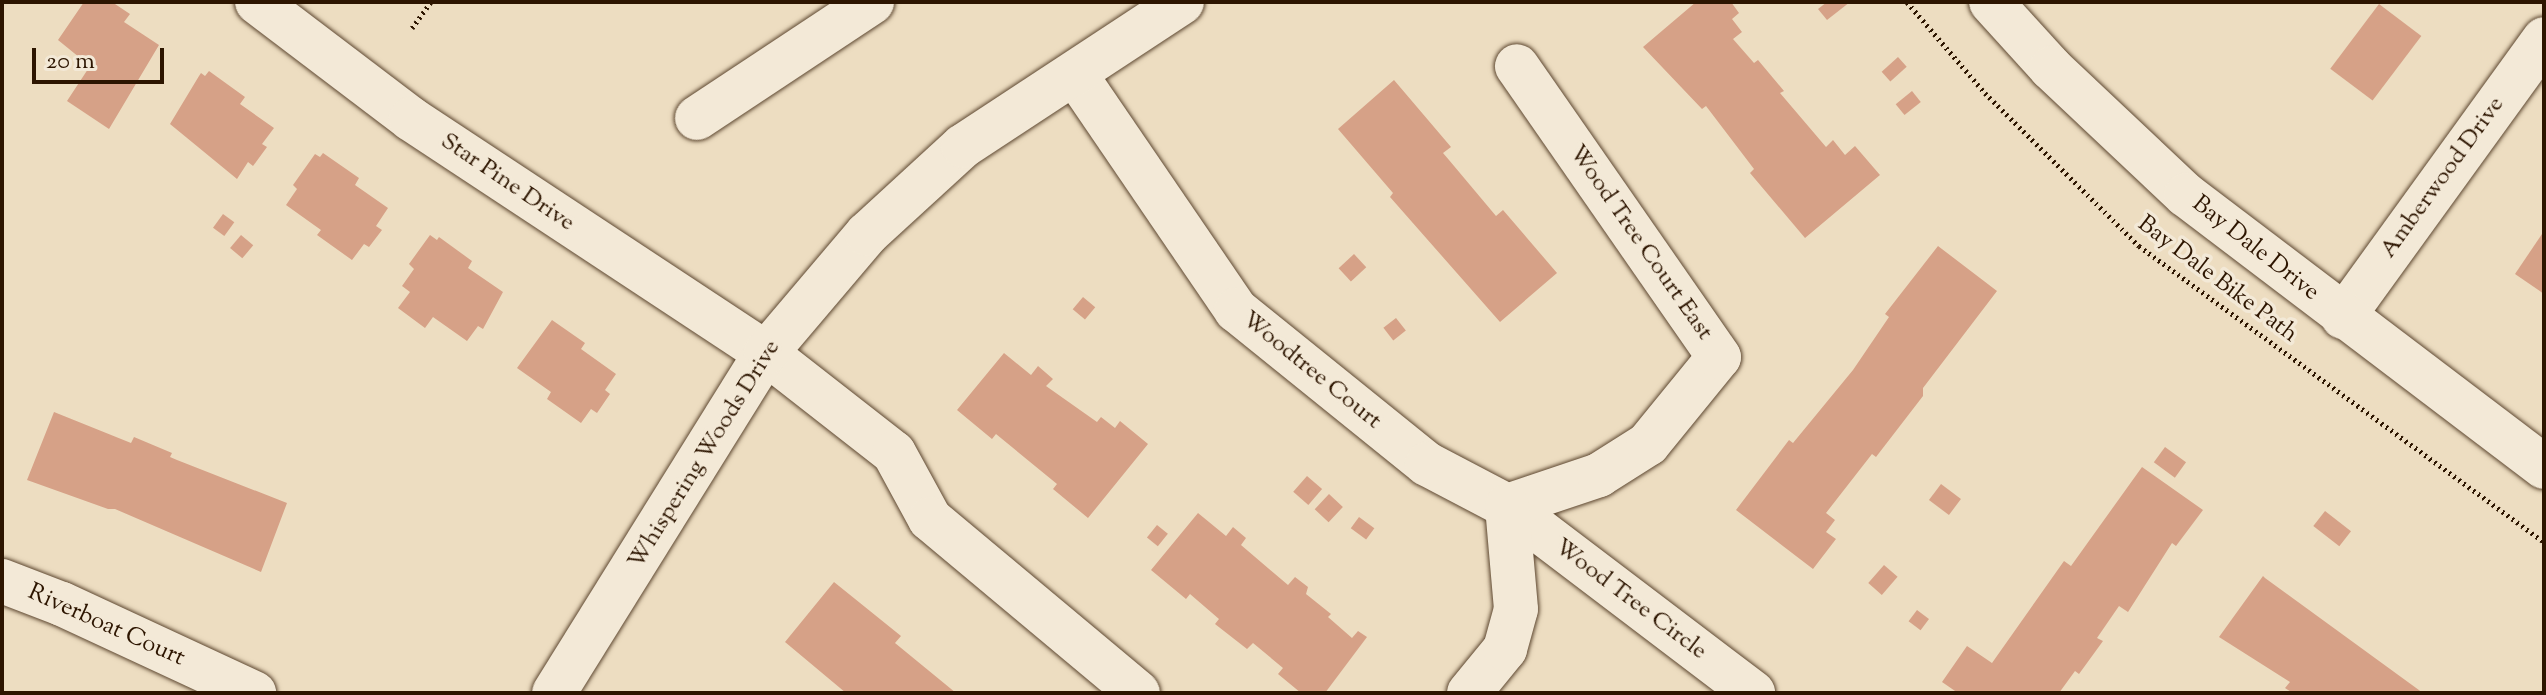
<!DOCTYPE html>
<style>
body{margin:0}
#map{position:relative;width:2546px;height:695px;overflow:hidden;background:#edddc1;font-family:"Sorts Mill Goudy",serif}
div>[style]{position:absolute}
[style*='--x']{left:calc(var(--x)*1px);top:calc(var(--y)*1px);width:calc(var(--w)*1px);rotate:calc(var(--a)*1deg)}
.building>*{inset:0;background:#d6a187;transform-origin:0 0}
.path>*{height:5px;margin-top:-2.5px;transform-origin:0;background:repeating-linear-gradient(90deg,#2d1500 0 2px,transparent 0 6px)}
.roads{filter:drop-shadow(0 0 2px #5d4730) drop-shadow(0 0 2px #5d4730)}
.street>*{height:44px;margin:-22px;padding:0 22px;transform-origin:22px;border-radius:22px;background:#f3e9d7}
.secondary>*{height:44px;margin:-22px;padding:0 22px;transform-origin:22px;border-radius:22px;background:#f3e9d7}
span{translate:-50% -50%;white-space:nowrap;text-align:center;line-height:1.15;-webkit-text-stroke:7px #f3e9d7;paint-order:stroke}
.street-label{font-size:24px;color:#2d1500}
.frame{position:absolute;inset:0;border:4px solid #2d1500;pointer-events:none}
.scale{position:absolute;left:32px;top:48px;width:132px;height:36px;box-sizing:border-box;border:4px solid #2d1500;border-top:0;padding-left:10px;font-size:24px;line-height:28px;white-space:nowrap;color:#2d1500;-webkit-text-stroke:6px #f3e9d7;paint-order:stroke}
</style>
<div id="map">
<div class="building">
<i style="clip-path:polygon(84px 2px,112px 2px,130px 14px,124px 22px,159px 45px,109px 129px,67px 101px,90px 66px,58px 40px)"></i>
<i style="clip-path:polygon(1696px 2px,1731px 2px,1739px 13px,1732px 19px,1742px 32px,1733px 39px,1754px 63px,1758px 60px,1784px 91px,1780px 93px,1826px 147px,1833px 140px,1845px 155px,1855px 146px,1880px 175px,1805px 238px,1750px 173px,1754px 169px,1706px 106px,1702px 109px,1643px 47px)"></i>
<i style="clip-path:polygon(1827px 2px,1850px 2px,1827px 20px,1818px 9px)"></i>
<i style="left:2379px;top:4px;width:53px;height:81px;rotate:37deg"></i>
<i style="left:1898px;top:57px;width:13px;height:22px;rotate:48deg"></i>
<i style="clip-path:polygon(209px 71px,245px 97px,240px 104px,274px 128px,262px 144px,267px 147px,253px 166px,248px 162px,237px 179px,170px 124px,199px 76px,201px 73px,205px 76px)"></i>
<i style="clip-path:polygon(1394px 80px,1451px 147px,1443px 153px,1449px 160px,1496px 216px,1503px 210px,1557px 273px,1500px 322px,1390px 197px,1393px 193px,1338px 129px)"></i>
<i style="left:1912px;top:91px;width:14px;height:21px;rotate:51deg"></i>
<i style="clip-path:polygon(323px 153px,359px 178px,355px 185px,388px 208px,376px 226px,382px 230px,369px 247px,364px 244px,352px 260px,317px 235px,321px 230px,286px 205px,297px 189px,293px 185px,315px 154px,320px 157px)"></i>
<i style="left:223px;top:214px;width:14px;height:17px;rotate:36deg"></i>
<i style="clip-path:polygon(2544px 231px,2544px 294px,2515px 274px)"></i>
<i style="left:241px;top:235px;width:16px;height:17px;rotate:40deg"></i>
<i style="clip-path:polygon(430px 235px,437px 240px,439px 237px,472px 261px,468px 268px,503px 292px,483px 329px,478px 326px,467px 341px,433px 317px,425px 328px,398px 308px,410px 292px,402px 286px,414px 269px,409px 264px)"></i>
<i style="clip-path:polygon(1938px 246px,1997px 291px,1923px 388px,1923px 396px,1876px 457px,1872px 454px,1826px 513px,1835px 520px,1826px 532px,1836px 539px,1813px 569px,1736px 510px,1789px 440px,1793px 443px,1853px 370px,1889px 317px,1885px 314px)"></i>
<i style="left:1354px;top:254px;width:18px;height:21px;rotate:47deg"></i>
<i style="left:1083px;top:297px;width:16px;height:16px;rotate:40deg"></i>
<i style="left:1396px;top:318px;width:16px;height:16px;rotate:52deg"></i>
<i style="clip-path:polygon(552px 320px,585px 343px,581px 349px,616px 374px,605px 390px,610px 394px,597px 413px,591px 409px,581px 423px,547px 399px,551px 392px,517px 368px)"></i>
<i style="clip-path:polygon(1004px 353px,1031px 375px,1038px 366px,1053px 379px,1046px 386px,1097px 422px,1101px 417px,1115px 428px,1120px 421px,1148px 444px,1088px 518px,1053px 489px,1057px 484px,996px 434px,992px 439px,957px 410px)"></i>
<i style="clip-path:polygon(54px 412px,131px 443px,134px 437px,172px 453px,170px 457px,177px 460px,287px 503px,261px 572px,115px 509px,108px 509px,27px 480px)"></i>
<i style="left:2165px;top:447px;width:26px;height:19px;rotate:36deg"></i>
<i style="clip-path:polygon(2142px 467px,2203px 510px,2176px 546px,2172px 543px,2128px 612px,2119px 606px,2097px 638px,2103px 641px,2079px 674px,2075px 671px,2059px 693px,1958px 693px,1942px 682px,1967px 646px,1992px 663px,2064px 561px,2071px 566px)"></i>
<i style="left:1307px;top:476px;width:20px;height:21px;rotate:41deg"></i>
<i style="left:1941px;top:484px;width:25px;height:20px;rotate:37deg"></i>
<i style="left:1329px;top:494px;width:19px;height:21px;rotate:43deg"></i>
<i style="left:2325px;top:511px;width:33px;height:19px;rotate:38deg"></i>
<i style="clip-path:polygon(1198px 513px,1226px 536px,1233px 527px,1246px 538px,1241px 545px,1288px 585px,1295px 577px,1308px 587px,1306px 594px,1331px 614px,1328px 617px,1352px 638px,1358px 631px,1367px 637px,1325px 693px,1301px 693px,1278px 674px,1283px 668px,1253px 643px,1247px 649px,1215px 624px,1219px 619px,1190px 594px,1186px 599px,1151px 570px)"></i>
<i style="left:1359px;top:517px;width:19px;height:14px;rotate:36deg"></i>
<i style="left:1157px;top:525px;width:14px;height:16px;rotate:39deg"></i>
<i style="left:1884px;top:565px;width:18px;height:24px;rotate:41deg"></i>
<i style="clip-path:polygon(2263px 576px,2265px 578px,2423px 693px,2293px 693px,2285px 688px,2290px 682px,2219px 637px)"></i>
<i style="clip-path:polygon(834px 582px,901px 636px,895px 643px,956px 693px,846px 693px,785px 642px)"></i>
<i style="left:1917px;top:610px;width:15px;height:14px;rotate:37deg"></i>
</div>
<div class="path">
<i style="--x:1907;--y:2;--w:120;--a:49.4"></i>
<i style="--x:1985;--y:93;--w:217;--a:44.8"></i>
<i style="--x:2139;--y:246;--w:502;--a:36.16"></i>
<i style="--x:412;--y:28;--w:32;--a:-54"></i>
</div>
<div class="roads">
<div class="street">
<i style="--x:257;--y:2;--w:193;--a:37.2"></i>
<i style="--x:411;--y:119;--w:425;--a:33.4"></i>
<i style="--x:766;--y:353;--w:162;--a:38"></i>
<i style="--x:894;--y:453;--w:75;--a:61.4"></i>
<i style="--x:930;--y:519;--w:271;--a:39.9"></i>
<i style="--x:1075;--y:74;--w:286;--a:55.7"></i>
<i style="--x:1236;--y:310;--w:245;--a:38.9"></i>
<i style="--x:1427;--y:464;--w:90;--a:27.7"></i>
<i style="--x:1507;--y:506;--w:309;--a:37.2"></i>
<i style="--x:697;--y:118;--w:210;--a:-33.5"></i>
<i style="--x:2343;--y:317;--w:343;--a:-54.1"></i>
<i style="--x:1507;--y:506;--w:97;--a:-18.6"></i>
<i style="--x:1599;--y:475;--w:58;--a:-32.3"></i>
<i style="--x:1648;--y:444;--w:112;--a:-50.8"></i>
<i style="--x:1719;--y:357;--w:354;--a:-124.8"></i>
<i style="--x:2;--y:581;--w:64;--a:21"></i>
<i style="--x:62;--y:604;--w:212;--a:24.9"></i>
<i style="--x:554;--y:693;--w:401;--a:-58.1"></i>
<i style="--x:766;--y:353;--w:156;--a:-49.7"></i>
<i style="--x:867;--y:234;--w:130;--a:-42.5"></i>
<i style="--x:963;--y:146;--w:262;--a:-33.3"></i>
<i style="--x:1469;--y:693;--w:57;--a:-50.7"></i>
<i style="--x:1505;--y:649;--w:41;--a:-74.6"></i>
<i style="--x:1516;--y:609;--w:103;--a:-95"></i>
</div>
<div class="secondary">
<i style="--x:1991;--y:2;--w:89;--a:47.7"></i>
<i style="--x:2051;--y:68;--w:185;--a:43.3"></i>
<i style="--x:2186;--y:195;--w:450;--a:37.2"></i>
</div>
</div>
<div class="street-label">
<span style="left:2443px;top:178px;rotate:-54deg">Amberwood Drive</span>
<span style="left:507px;top:183px;rotate:34deg">Star Pine Drive</span>
<span style="left:1640px;top:243px;rotate:55deg">Wood Tree Court East</span>
<span style="left:2255px;top:249px;rotate:38deg">Bay Dale Drive</span>
<span style="left:2217px;top:280px;rotate:37deg">Bay Dale Bike Path</span>
<span style="left:1311px;top:371px;rotate:39deg">Woodtree Court</span>
<span style="left:705px;top:455px;rotate:-58deg">Whispering Woods Drive</span>
<span style="left:1630px;top:600px;rotate:37deg">Wood Tree Circle</span>
<span style="left:106px;top:626px;rotate:24deg">Riverboat Court</span>
</div>
<div class="frame"></div>
<div class="scale">20 m</div>
</div>
